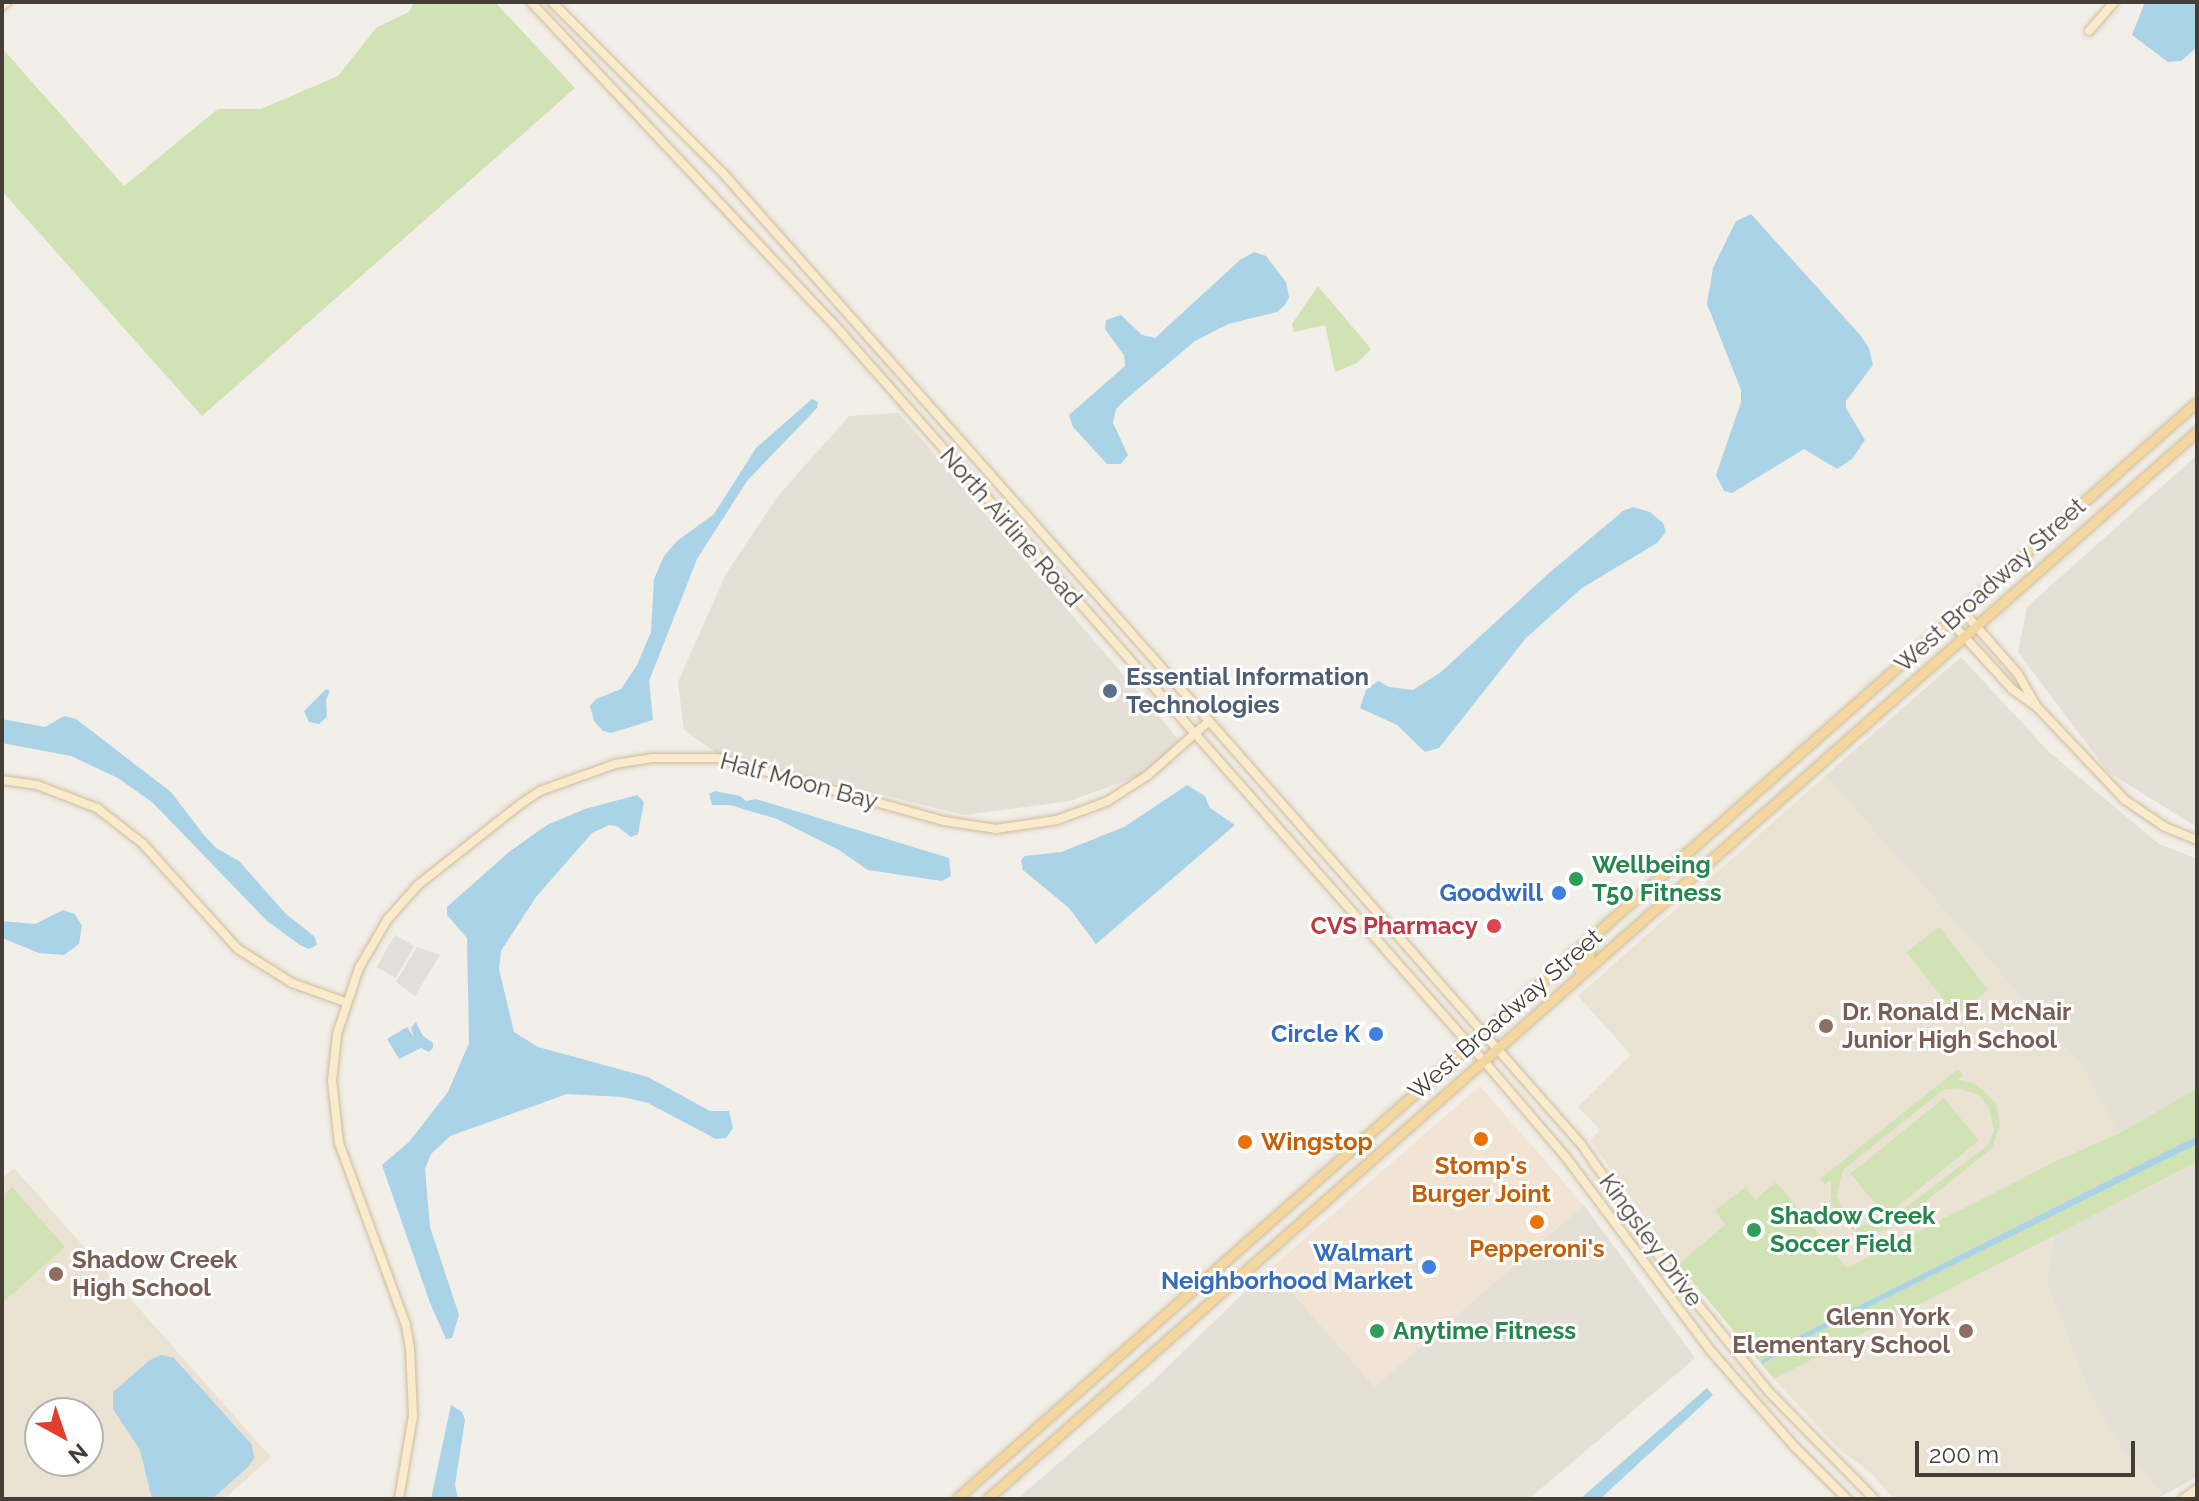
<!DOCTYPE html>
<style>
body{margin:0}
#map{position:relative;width:2199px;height:1501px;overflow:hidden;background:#f2eee8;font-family:Raleway,sans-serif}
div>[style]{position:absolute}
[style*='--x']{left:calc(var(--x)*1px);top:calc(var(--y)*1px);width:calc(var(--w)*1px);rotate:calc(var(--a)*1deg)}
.residential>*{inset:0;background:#e5e0d6}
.commercial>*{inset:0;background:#f2e4d5;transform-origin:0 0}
.education>*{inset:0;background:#eae2d3}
.green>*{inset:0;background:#d1e2b5;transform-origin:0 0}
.parking>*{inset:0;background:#e1dedc;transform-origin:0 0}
.water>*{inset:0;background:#aad3e8}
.roads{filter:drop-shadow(0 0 2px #cdbd9c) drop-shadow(0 0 2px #cdbd9c)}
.secondary>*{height:8px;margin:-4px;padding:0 4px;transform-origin:4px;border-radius:4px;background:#f9ebcb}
.primary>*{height:9px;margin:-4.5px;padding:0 4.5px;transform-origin:4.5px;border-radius:4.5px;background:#f4d69f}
.dots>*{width:22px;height:22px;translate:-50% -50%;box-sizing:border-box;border:4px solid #fff;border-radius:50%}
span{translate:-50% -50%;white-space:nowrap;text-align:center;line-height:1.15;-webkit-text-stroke:6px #fff;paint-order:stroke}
.street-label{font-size:24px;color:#443e37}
.service-label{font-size:24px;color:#4e5e75;font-weight:700}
.left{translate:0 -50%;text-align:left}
.leisure-label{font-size:24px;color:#27864d;font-weight:700}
.shop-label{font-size:24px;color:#366cbe;font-weight:700}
.right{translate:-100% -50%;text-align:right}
.health-label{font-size:24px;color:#be3a42;font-weight:700}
.education-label{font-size:24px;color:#785e54;font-weight:700}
.food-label{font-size:24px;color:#c56008;font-weight:700}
.frame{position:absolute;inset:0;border:4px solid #443e37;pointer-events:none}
.north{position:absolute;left:24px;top:1397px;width:80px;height:80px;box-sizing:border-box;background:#fff;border:2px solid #b4b2af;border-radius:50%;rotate:140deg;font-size:22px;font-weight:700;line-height:32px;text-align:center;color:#443e37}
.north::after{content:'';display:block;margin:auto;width:28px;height:36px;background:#e33d2d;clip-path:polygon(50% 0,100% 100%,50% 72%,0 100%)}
.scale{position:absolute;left:1915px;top:1441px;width:220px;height:36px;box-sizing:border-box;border:4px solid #443e37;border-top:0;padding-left:10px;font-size:24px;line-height:28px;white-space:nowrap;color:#443e37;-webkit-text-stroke:6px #fff;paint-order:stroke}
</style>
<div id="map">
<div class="residential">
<i style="clip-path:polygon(899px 413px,1180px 741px,1141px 775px,1070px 801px,964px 815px,721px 756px,684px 730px,678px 682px,726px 574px,777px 497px,849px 416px)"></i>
<i style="clip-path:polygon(2197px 455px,2197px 827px,2108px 772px,2018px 652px,2027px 607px)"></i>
<i style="clip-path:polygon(1961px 657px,2048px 751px,2159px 844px,2197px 859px,2197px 1088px,2118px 1134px,2082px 1065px,1825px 776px)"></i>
<i style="clip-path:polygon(2197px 1162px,2197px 1477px,2163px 1495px,2123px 1452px,2089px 1392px,2047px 1284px,2054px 1235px)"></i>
<i style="clip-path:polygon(1584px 1205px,1695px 1358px,1529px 1499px,1017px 1499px,1148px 1386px,1270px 1267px,1374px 1386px)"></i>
</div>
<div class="commercial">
<i style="left:1480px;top:1086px;width:158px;height:277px;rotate:49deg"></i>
</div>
<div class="education">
<i style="clip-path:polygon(1825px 776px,2082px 1065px,2119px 1135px,2056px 1161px,1847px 1268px,1776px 1183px,1678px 1264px,1590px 1140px,1600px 1130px,1578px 1107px,1631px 1055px,1578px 996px)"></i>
<i style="clip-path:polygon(evenodd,14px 1168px,271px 1457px,224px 1499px,2px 1499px,2px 1179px,14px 1168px,40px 1413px,88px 1413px,88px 1461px,40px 1461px,40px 1413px)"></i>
<i style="clip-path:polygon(2054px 1235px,2047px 1284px,2089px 1392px,2123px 1452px,2163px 1495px,2159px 1499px,1894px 1499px,1871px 1473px,1839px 1449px,1774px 1379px)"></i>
</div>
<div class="green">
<i style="clip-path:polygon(414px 2px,495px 2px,575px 88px,202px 416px,2px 191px,2px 48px,124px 186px,218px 109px,261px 109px,338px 76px,376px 28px,409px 12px)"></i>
<i style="clip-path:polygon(1318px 286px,1371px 349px,1357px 363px,1335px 372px,1325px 325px,1294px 332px,1292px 324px)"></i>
<i style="left:1939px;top:927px;width:80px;height:41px;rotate:52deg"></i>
<i style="clip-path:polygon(evenodd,1958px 1069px,1963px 1075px,1958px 1080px,1976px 1084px,1996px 1103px,2000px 1125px,1992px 1148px,1895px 1226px,1876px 1233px,1856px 1231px,1846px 1224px,1831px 1205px,1831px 1180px,1825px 1184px,1820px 1179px,1958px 1069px,1957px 1088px,1979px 1095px,1989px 1108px,1994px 1131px,1988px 1145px,1884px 1224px,1861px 1225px,1848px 1217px,1836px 1196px,1843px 1170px,1943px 1090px,1957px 1088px)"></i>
<i style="clip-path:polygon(2197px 1088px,2197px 1162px,1774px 1379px,1678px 1264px,1725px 1225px,1715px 1210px,1746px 1187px,1755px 1200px,1776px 1182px,1847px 1268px,2056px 1161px,2118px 1134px)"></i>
<i style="left:1944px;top:1098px;width:55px;height:120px;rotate:51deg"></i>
<i style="clip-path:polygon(12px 1187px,65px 1247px,2px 1303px,2px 1196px)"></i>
</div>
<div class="parking">
<i style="left:395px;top:935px;width:22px;height:37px;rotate:30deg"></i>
<i style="clip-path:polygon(417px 947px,440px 955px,415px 996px,396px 982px)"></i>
</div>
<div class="water">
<i style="clip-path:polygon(2145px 2px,2197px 2px,2197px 47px,2181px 61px,2168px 62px,2132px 35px)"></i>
<i style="clip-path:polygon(1751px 214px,1861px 336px,1869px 348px,1873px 365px,1846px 401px,1846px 408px,1865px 440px,1852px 459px,1837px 469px,1804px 449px,1732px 493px,1724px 491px,1716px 475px,1741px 402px,1741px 390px,1707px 304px,1713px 268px,1736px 221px)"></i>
<i style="clip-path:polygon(1254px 252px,1266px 256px,1286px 282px,1289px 297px,1285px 305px,1277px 312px,1228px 324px,1195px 341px,1126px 399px,1116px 409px,1113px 423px,1128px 455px,1121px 464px,1107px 464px,1073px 427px,1069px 415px,1125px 366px,1124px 355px,1105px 329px,1106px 320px,1121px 315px,1142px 335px,1155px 338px,1240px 260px)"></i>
<i style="clip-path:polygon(812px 399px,818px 402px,817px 408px,747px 481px,697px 559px,649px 681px,653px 720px,611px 733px,603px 731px,594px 721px,590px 706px,596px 699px,621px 689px,637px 665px,651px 632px,654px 579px,664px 556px,677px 541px,714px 514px,756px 448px)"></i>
<i style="clip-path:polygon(1633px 507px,1650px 512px,1663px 523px,1666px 532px,1657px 543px,1582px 588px,1526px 638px,1439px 748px,1425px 752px,1397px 725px,1360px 708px,1366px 690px,1378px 681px,1389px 687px,1413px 690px,1441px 672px,1548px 574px,1623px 511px)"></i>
<i style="clip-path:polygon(326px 689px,330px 691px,326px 700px,327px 717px,319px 724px,309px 722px,304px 711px)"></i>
<i style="clip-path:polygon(64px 716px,76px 719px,171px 792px,203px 834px,216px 848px,239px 861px,285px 913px,315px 937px,317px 945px,309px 949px,300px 945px,267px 921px,153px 803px,118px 778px,71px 756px,2px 743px,2px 719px,45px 727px)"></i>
<i style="clip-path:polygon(1187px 785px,1205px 796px,1210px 808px,1235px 825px,1096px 944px,1069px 908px,1023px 870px,1021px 860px,1025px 856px,1061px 852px,1124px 827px)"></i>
<i style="clip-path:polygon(715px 791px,740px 796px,746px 801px,756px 799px,949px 858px,951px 876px,942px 881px,868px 870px,839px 850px,777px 819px,730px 805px,712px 805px,709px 794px)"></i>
<i style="clip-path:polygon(637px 795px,644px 802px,638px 834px,631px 837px,617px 826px,609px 825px,592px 833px,536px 897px,501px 951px,499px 969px,514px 1032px,538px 1047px,648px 1077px,710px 1111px,729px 1111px,733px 1128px,726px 1138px,716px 1139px,648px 1103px,623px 1097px,567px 1094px,450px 1136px,431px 1154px,425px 1169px,430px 1227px,459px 1315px,452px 1338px,446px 1339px,430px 1303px,382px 1165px,409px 1142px,448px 1092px,469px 1043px,467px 938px,447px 915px,447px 907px,509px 852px,547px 825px,585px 809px)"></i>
<i style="clip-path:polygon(63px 910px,75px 914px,82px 926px,79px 944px,64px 955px,39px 953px,2px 938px,2px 921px,35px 924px)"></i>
<i style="clip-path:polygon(416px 1022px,423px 1036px,433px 1043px,433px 1048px,429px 1052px,421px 1048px,399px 1059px,387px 1039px,407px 1027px,414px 1037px,411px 1028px)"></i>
<i style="clip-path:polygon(2197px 1136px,2197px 1144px,1814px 1334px,1762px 1364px,1761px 1361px,1801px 1335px)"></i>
<i style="clip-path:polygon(161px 1355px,174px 1358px,252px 1445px,254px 1458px,248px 1467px,212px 1499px,152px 1499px,140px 1450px,113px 1409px,113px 1392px,150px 1360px)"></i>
<i style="clip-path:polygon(1707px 1388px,1713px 1395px,1600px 1499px,1580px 1499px)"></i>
<i style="clip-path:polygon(451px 1405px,462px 1412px,465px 1420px,455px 1485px,458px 1499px,431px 1499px)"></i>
</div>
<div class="roads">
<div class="secondary">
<i style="--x:531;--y:2;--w:438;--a:46.8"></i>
<i style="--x:831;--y:321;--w:986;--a:48.58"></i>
<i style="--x:1483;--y:1060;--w:126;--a:49.5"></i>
<i style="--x:1565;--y:1156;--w:242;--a:53.2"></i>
<i style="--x:1710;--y:1350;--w:129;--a:48.8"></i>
<i style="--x:1795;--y:1447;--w:74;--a:45"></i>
<i style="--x:552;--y:2;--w:240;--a:45"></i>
<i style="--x:722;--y:172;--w:734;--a:48.42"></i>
<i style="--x:1209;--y:721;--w:563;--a:48.67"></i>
<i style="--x:1581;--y:1144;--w:140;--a:55.2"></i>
<i style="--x:1661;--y:1259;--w:173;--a:50.9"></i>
<i style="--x:1770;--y:1393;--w:148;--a:45.5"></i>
<i style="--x:2;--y:6;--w:6;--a:-39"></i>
<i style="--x:2089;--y:31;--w:38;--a:-49"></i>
<i style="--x:1962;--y:610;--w:85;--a:48.8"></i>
<i style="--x:2018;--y:674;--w:39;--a:60"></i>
<i style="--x:2038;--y:708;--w:127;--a:46.6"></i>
<i style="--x:2125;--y:800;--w:48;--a:34"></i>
<i style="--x:2165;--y:827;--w:35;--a:22"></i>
<i style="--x:1950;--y:621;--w:92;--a:47.6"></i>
<i style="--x:2012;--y:689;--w:32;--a:36"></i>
<i style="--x:2;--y:780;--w:35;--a:8"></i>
<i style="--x:37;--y:785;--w:64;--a:21"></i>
<i style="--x:97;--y:808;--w:58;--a:38"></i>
<i style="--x:143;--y:844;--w:142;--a:47.9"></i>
<i style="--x:238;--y:949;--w:64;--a:32.2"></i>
<i style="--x:292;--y:983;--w:56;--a:19.7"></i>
<i style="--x:399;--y:1499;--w:85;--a:-80.5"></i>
<i style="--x:413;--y:1415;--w:67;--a:-92.6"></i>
<i style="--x:410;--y:1348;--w:23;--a:-100"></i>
<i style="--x:406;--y:1325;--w:194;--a:-110.2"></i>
<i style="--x:339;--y:1143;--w:62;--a:-96.4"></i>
<i style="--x:332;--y:1081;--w:47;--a:-83.9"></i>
<i style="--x:337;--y:1034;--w:70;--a:-71.6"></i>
<i style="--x:359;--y:968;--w:56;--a:-59.7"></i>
<i style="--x:387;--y:920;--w:47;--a:-48.5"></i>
<i style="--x:418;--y:885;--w:132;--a:-38.3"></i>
<i style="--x:522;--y:803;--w:22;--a:-34"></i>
<i style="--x:540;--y:791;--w:80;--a:-19.8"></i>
<i style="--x:615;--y:764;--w:36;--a:-9"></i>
<i style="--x:651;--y:758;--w:66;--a:0"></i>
<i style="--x:717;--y:758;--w:236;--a:15.5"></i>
<i style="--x:944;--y:821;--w:53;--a:8.7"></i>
<i style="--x:996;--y:829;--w:62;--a:-8.4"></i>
<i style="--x:1057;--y:820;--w:54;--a:-20.4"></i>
<i style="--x:1108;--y:801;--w:48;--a:-33"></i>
<i style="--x:1148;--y:775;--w:81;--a:-41.5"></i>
<i style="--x:2183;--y:1499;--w:17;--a:-36"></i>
</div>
<div class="primary">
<i style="--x:1579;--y:969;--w:16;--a:-50"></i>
<i style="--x:1589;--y:957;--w:9;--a:-84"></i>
<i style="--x:1590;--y:948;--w:6;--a:-129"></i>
<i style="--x:956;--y:1499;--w:1656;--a:-41.48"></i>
<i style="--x:987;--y:1499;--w:1614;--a:-41.43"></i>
</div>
</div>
<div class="dots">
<i style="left:1110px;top:691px;background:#5c6f8a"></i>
<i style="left:1576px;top:879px;background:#2e9e5b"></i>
<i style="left:1559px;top:893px;background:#3f7fe0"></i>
<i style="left:1494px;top:926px;background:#e0444e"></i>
<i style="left:1826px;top:1026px;background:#8d6e63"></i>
<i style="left:1376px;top:1034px;background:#3f7fe0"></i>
<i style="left:1481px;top:1139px;background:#e8710a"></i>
<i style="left:1245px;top:1142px;background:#e8710a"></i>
<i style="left:1537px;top:1222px;background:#e8710a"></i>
<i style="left:1754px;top:1230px;background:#2e9e5b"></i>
<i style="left:1429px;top:1267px;background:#3f7fe0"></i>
<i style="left:56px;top:1274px;background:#8d6e63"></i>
<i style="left:1377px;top:1331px;background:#2e9e5b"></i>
<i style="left:1966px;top:1331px;background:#8d6e63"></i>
</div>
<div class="street-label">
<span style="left:1011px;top:527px;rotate:49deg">North Airline Road</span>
<span style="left:1990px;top:585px;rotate:-42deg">West Broadway Street</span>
<span style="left:799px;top:781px;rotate:15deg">Half Moon Bay</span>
<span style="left:1505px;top:1014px;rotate:-41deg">West Broadway Street</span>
<span style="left:1651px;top:1240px;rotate:54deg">Kingsley Drive</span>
</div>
<div class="service-label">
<span class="left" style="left:1126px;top:691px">Essential Information<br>Technologies</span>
</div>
<div class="leisure-label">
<span class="left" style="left:1592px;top:879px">Wellbeing<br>T50 Fitness</span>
<span class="left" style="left:1770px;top:1230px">Shadow Creek<br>Soccer Field</span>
<span class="left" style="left:1393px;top:1331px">Anytime Fitness</span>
</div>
<div class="shop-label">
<span class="right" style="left:1543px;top:893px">Goodwill</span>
<span class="right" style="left:1360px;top:1034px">Circle K</span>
<span class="right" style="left:1413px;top:1267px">Walmart<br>Neighborhood Market</span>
</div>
<div class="health-label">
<span class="right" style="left:1478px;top:926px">CVS Pharmacy</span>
</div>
<div class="education-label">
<span class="left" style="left:1842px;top:1026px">Dr. Ronald E. McNair<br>Junior High School</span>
<span class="left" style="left:72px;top:1274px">Shadow Creek<br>High School</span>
<span class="right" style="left:1950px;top:1331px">Glenn York<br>Elementary School</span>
</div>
<div class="food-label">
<span class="left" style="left:1261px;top:1142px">Wingstop</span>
<span style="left:1481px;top:1180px">Stomp's<br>Burger Joint</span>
<span style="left:1537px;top:1249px">Pepperoni's</span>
</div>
<div class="frame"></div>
<div class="north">N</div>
<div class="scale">200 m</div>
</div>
